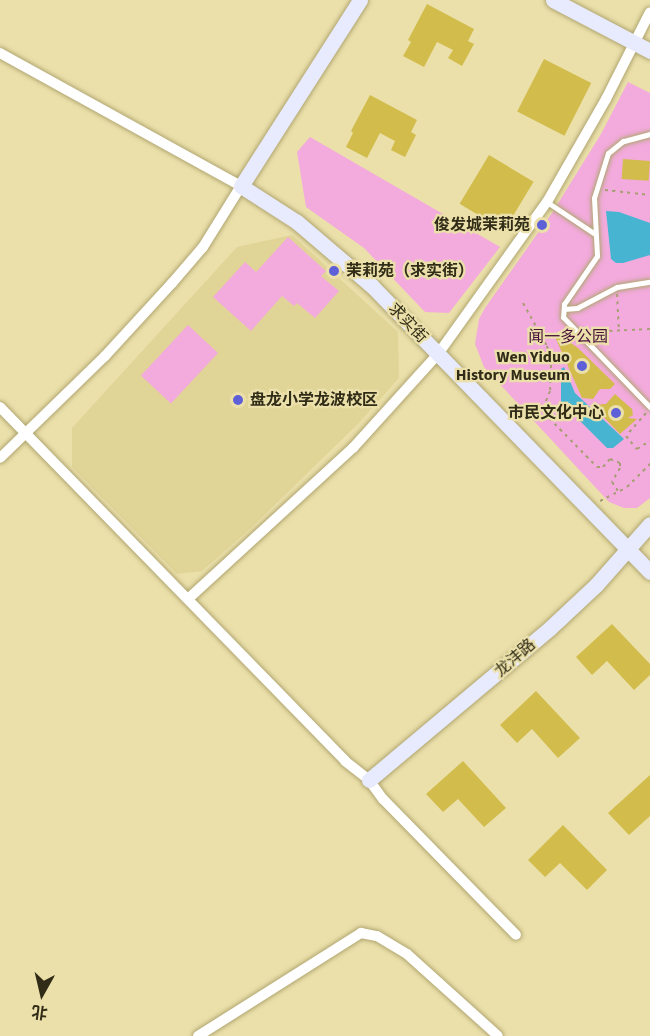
<!DOCTYPE html>
<meta charset="utf-8">
<style>
body{margin:0}
#map{position:relative;width:650px;height:1036px;overflow:hidden;background:#ebe0aa;font-family:"Source Sans 3","Noto Sans SC",sans-serif}
div>[style]{position:absolute}
[style*='--x']{left:calc(var(--x)*1px);top:calc(var(--y)*1px);width:calc(var(--w)*1px);rotate:calc(var(--a)*1deg)}
.built>*{inset:0;background:#e1d497}
.green>*{inset:0;background:#f3aadd;transform-origin:0 0}
.water>*{inset:0;background:#47b5d1}
.building>*{inset:0;background:#d2bc4b;transform-origin:0 0}
.path>*{height:2px;margin-top:-1px;transform-origin:0;background:repeating-linear-gradient(90deg,#a79e74 0 3px,transparent 0 7.5px)}
.roads{filter:drop-shadow(0 0 2px #b1a672) drop-shadow(0 0 2px #b1a672)}
.lane>*{height:5px;margin:-2.5px;padding:0 2.5px;transform-origin:2.5px;border-radius:2.5px;background:#fff}
.street>*{height:10px;margin:-5px;padding:0 5px;transform-origin:5px;border-radius:5px;background:#fff}
.secondary>*{height:15px;margin:-7.5px;padding:0 7.5px;transform-origin:7.5px;border-radius:7.5px;background:#e8ebfd}
.dots>*{width:16px;height:16px;translate:-50% -50%;box-sizing:border-box;border:3px solid #ebe0aa;border-radius:50%}
span{translate:-50% -50%;white-space:nowrap;text-align:center;line-height:1.15;-webkit-text-stroke:4.5px #ebe0aa;paint-order:stroke}
.poi-label{font-size:16px;color:#312c17;font-weight:700}
.right{translate:-100% -50%;text-align:right}
.left{translate:0 -50%;text-align:left}
.street-label{font-size:16px;color:#312c17}
.park-label{font-size:16px;color:#46103a}
.north{position:absolute;left:12px;top:964px;width:60px;height:60px;-webkit-text-stroke:4px #ebe0aa;paint-order:stroke;rotate:188deg;font-size:16px;font-weight:700;line-height:24px;text-align:center;color:#312c17}
.north::after{content:'';display:block;margin:auto;width:21px;height:27px;background:#312c17;clip-path:polygon(50% 0,100% 100%,50% 72%,0 100%)}
</style>
<div id="map">
<div class="built">
<i style="clip-path:polygon(292px 235px,398px 332px,399px 378px,359px 423px,253px 526px,202px 571px,177px 574px,72px 467px,72px 428px,237px 247px)"></i>
</div>
<div class="green">
<i style="clip-path:polygon(628px 82px,650px 93px,650px 498px,637px 508px,624px 508px,609px 502px,484px 367px,475px 344px,479px 319px,485px 308px,552px 213px,601px 134px)"></i>
<i style="clip-path:polygon(310px 137px,500px 247px,449px 313px,425px 312px,364px 248px,306px 207px,297px 152px)"></i>
<i style="clip-path:polygon(288px 237px,326px 271px,321px 276px,339px 291px,315px 318px,297px 303px,294px 306px,282px 296px,251px 331px,213px 297px,245px 262px,256px 272px)"></i>
<i style="left:188px;top:325px;width:41px;height:69px;rotate:43deg"></i>
</div>
<div class="water">
<i style="clip-path:polygon(606px 211px,619px 212px,650px 223px,650px 255px,623px 263px,616px 263px,611px 259px)"></i>
<i style="clip-path:polygon(564px 367px,575px 393px,624px 439px,613px 448px,607px 448px,561px 402px,561px 369px)"></i>
</div>
<div class="building">
<i style="clip-path:polygon(427px 4px,474px 29px,468px 41px,474px 44px,462px 66px,448px 58px,453px 50px,437px 42px,424px 67px,403px 56px,411px 42px,408px 40px)"></i>
<i style="left:544px;top:59px;width:53px;height:59px;rotate:27deg"></i>
<i style="clip-path:polygon(370px 95px,417px 120px,411px 132px,416px 135px,405px 157px,391px 150px,395px 141px,380px 133px,367px 158px,346px 147px,353px 133px,351px 131px)"></i>
<i style="left:489px;top:155px;width:52px;height:57px;rotate:31deg"></i>
<i style="left:623px;top:159px;width:27px;height:20px;rotate:4deg"></i>
<i style="clip-path:polygon(558px 334px,578px 348px,615px 384px,610px 389px,600px 389px,593px 399px,582px 398px,556px 339px)"></i>
<i style="clip-path:polygon(615px 394px,632px 409px,633px 415px,628px 418px,637px 419px,620px 434px,592px 405px,606px 404px)"></i>
<i style="clip-path:polygon(612px 624px,650px 664px,650px 675px,634px 690px,607px 661px,592px 675px,576px 657px)"></i>
<i style="clip-path:polygon(536px 691px,580px 738px,558px 758px,532px 729px,517px 743px,500px 725px)"></i>
<i style="clip-path:polygon(463px 761px,506px 808px,484px 827px,458px 799px,443px 812px,426px 794px)"></i>
<i style="clip-path:polygon(650px 775px,650px 816px,629px 835px,608px 813px)"></i>
<i style="clip-path:polygon(563px 825px,607px 870px,587px 890px,560px 863px,545px 877px,528px 860px)"></i>
</div>
<div class="path">
<i style="--x:605;--y:190;--w:45;--a:6.3"></i>
<i style="--x:617;--y:294;--w:36;--a:87"></i>
<i style="--x:523;--y:303;--w:49;--a:60.8"></i>
<i style="--x:547;--y:346;--w:19;--a:78"></i>
<i style="--x:551;--y:365;--w:26;--a:92"></i>
<i style="--x:550;--y:391;--w:16;--a:112"></i>
<i style="--x:544;--y:406;--w:7;--a:90"></i>
<i style="--x:544;--y:413;--w:76;--a:45.5"></i>
<i style="--x:597;--y:467;--w:6;--a:0"></i>
<i style="--x:603;--y:467;--w:11;--a:-49"></i>
<i style="--x:610;--y:459;--w:11;--a:22"></i>
<i style="--x:620;--y:463;--w:5;--a:90"></i>
<i style="--x:620;--y:468;--w:16;--a:120"></i>
<i style="--x:612;--y:482;--w:11;--a:56"></i>
<i style="--x:587;--y:332;--w:63;--a:-2.7"></i>
<i style="--x:646;--y:413;--w:30;--a:131"></i>
<i style="--x:626;--y:436;--w:17;--a:50"></i>
<i style="--x:637;--y:449;--w:15;--a:-32"></i>
<i style="--x:600;--y:501;--w:30;--a:-27"></i>
<i style="--x:627;--y:487;--w:33;--a:-45"></i>
</div>
<div class="roads">
<div class="lane">
<i style="--x:650;--y:134;--w:28;--a:165"></i>
<i style="--x:623;--y:141;--w:19;--a:141"></i>
<i style="--x:608;--y:153;--w:47;--a:107.3"></i>
<i style="--x:594;--y:198;--w:58;--a:87"></i>
<i style="--x:597;--y:256;--w:58;--a:124.5"></i>
<i style="--x:564;--y:304;--w:13;--a:94"></i>
<i style="--x:563;--y:317;--w:125;--a:46"></i>
<i style="--x:547;--y:202;--w:58;--a:33.7"></i>
<i style="--x:564;--y:309;--w:13;--a:-4"></i>
<i style="--x:577;--y:308;--w:45;--a:-27.7"></i>
<i style="--x:617;--y:287;--w:33;--a:-9"></i>
</div>
<div class="street">
<i style="--x:0;--y:53;--w:275;--a:28.9"></i>
<i style="--x:241;--y:186;--w:72;--a:121.9"></i>
<i style="--x:203;--y:247;--w:48;--a:130.7"></i>
<i style="--x:172;--y:283;--w:99;--a:132.5"></i>
<i style="--x:105;--y:356;--w:146;--a:135.8"></i>
<i style="--x:0;--y:407;--w:494;--a:45.7"></i>
<i style="--x:345;--y:761;--w:31;--a:38"></i>
<i style="--x:369;--y:780;--w:24;--a:54"></i>
<i style="--x:383;--y:799;--w:190;--a:45.6"></i>
<i style="--x:188;--y:599;--w:224;--a:-42.5"></i>
<i style="--x:353;--y:448;--w:127;--a:-47.9"></i>
<i style="--x:438;--y:354;--w:187;--a:-54.4"></i>
<i style="--x:547;--y:202;--w:119;--a:-60.2"></i>
<i style="--x:606;--y:99;--w:97;--a:-63.2"></i>
<i style="--x:198;--y:1036;--w:193;--a:-32.3"></i>
<i style="--x:361;--y:933;--w:16;--a:11"></i>
<i style="--x:377;--y:936;--w:35;--a:31"></i>
<i style="--x:407;--y:954;--w:122;--a:42"></i>
</div>
<div class="secondary">
<i style="--x:360;--y:0;--w:221;--a:122.6"></i>
<i style="--x:241;--y:186;--w:67;--a:32.7"></i>
<i style="--x:297;--y:222;--w:99;--a:40.5"></i>
<i style="--x:372;--y:286;--w:399;--a:45.8"></i>
<i style="--x:553;--y:0;--w:110;--a:27.7"></i>
<i style="--x:369;--y:780;--w:236;--a:-40"></i>
<i style="--x:550;--y:628;--w:63;--a:-43.1"></i>
<i style="--x:596;--y:585;--w:81;--a:-48.5"></i>
</div>
</div>
<div class="dots">
<i style="left:542px;top:225px;background:#5e60d8"></i>
<i style="left:334px;top:271px;background:#5e60d8"></i>
<i style="left:582px;top:366px;background:#5e60d8"></i>
<i style="left:238px;top:400px;background:#5e60d8"></i>
<i style="left:616px;top:413px;background:#5e60d8"></i>
</div>
<div class="poi-label">
<span class="right" style="left:530px;top:225px">俊发城茉莉苑</span>
<span class="left" style="left:346px;top:271px">茉莉苑（求实街）</span>
<span class="right" style="left:570px;top:366px">Wen Yiduo<br>History Museum</span>
<span class="left" style="left:250px;top:400px">盘龙小学龙波校区</span>
<span class="right" style="left:604px;top:413px">市民文化中心</span>
</div>
<div class="street-label">
<span style="left:408px;top:323px;rotate:46deg">求实街</span>
<span style="left:515px;top:658px;rotate:-41deg">龙沣路</span>
</div>
<div class="park-label">
<span style="left:568px;top:337px">闻一多公园</span>
</div>
<div class="north">北</div>
</div>
